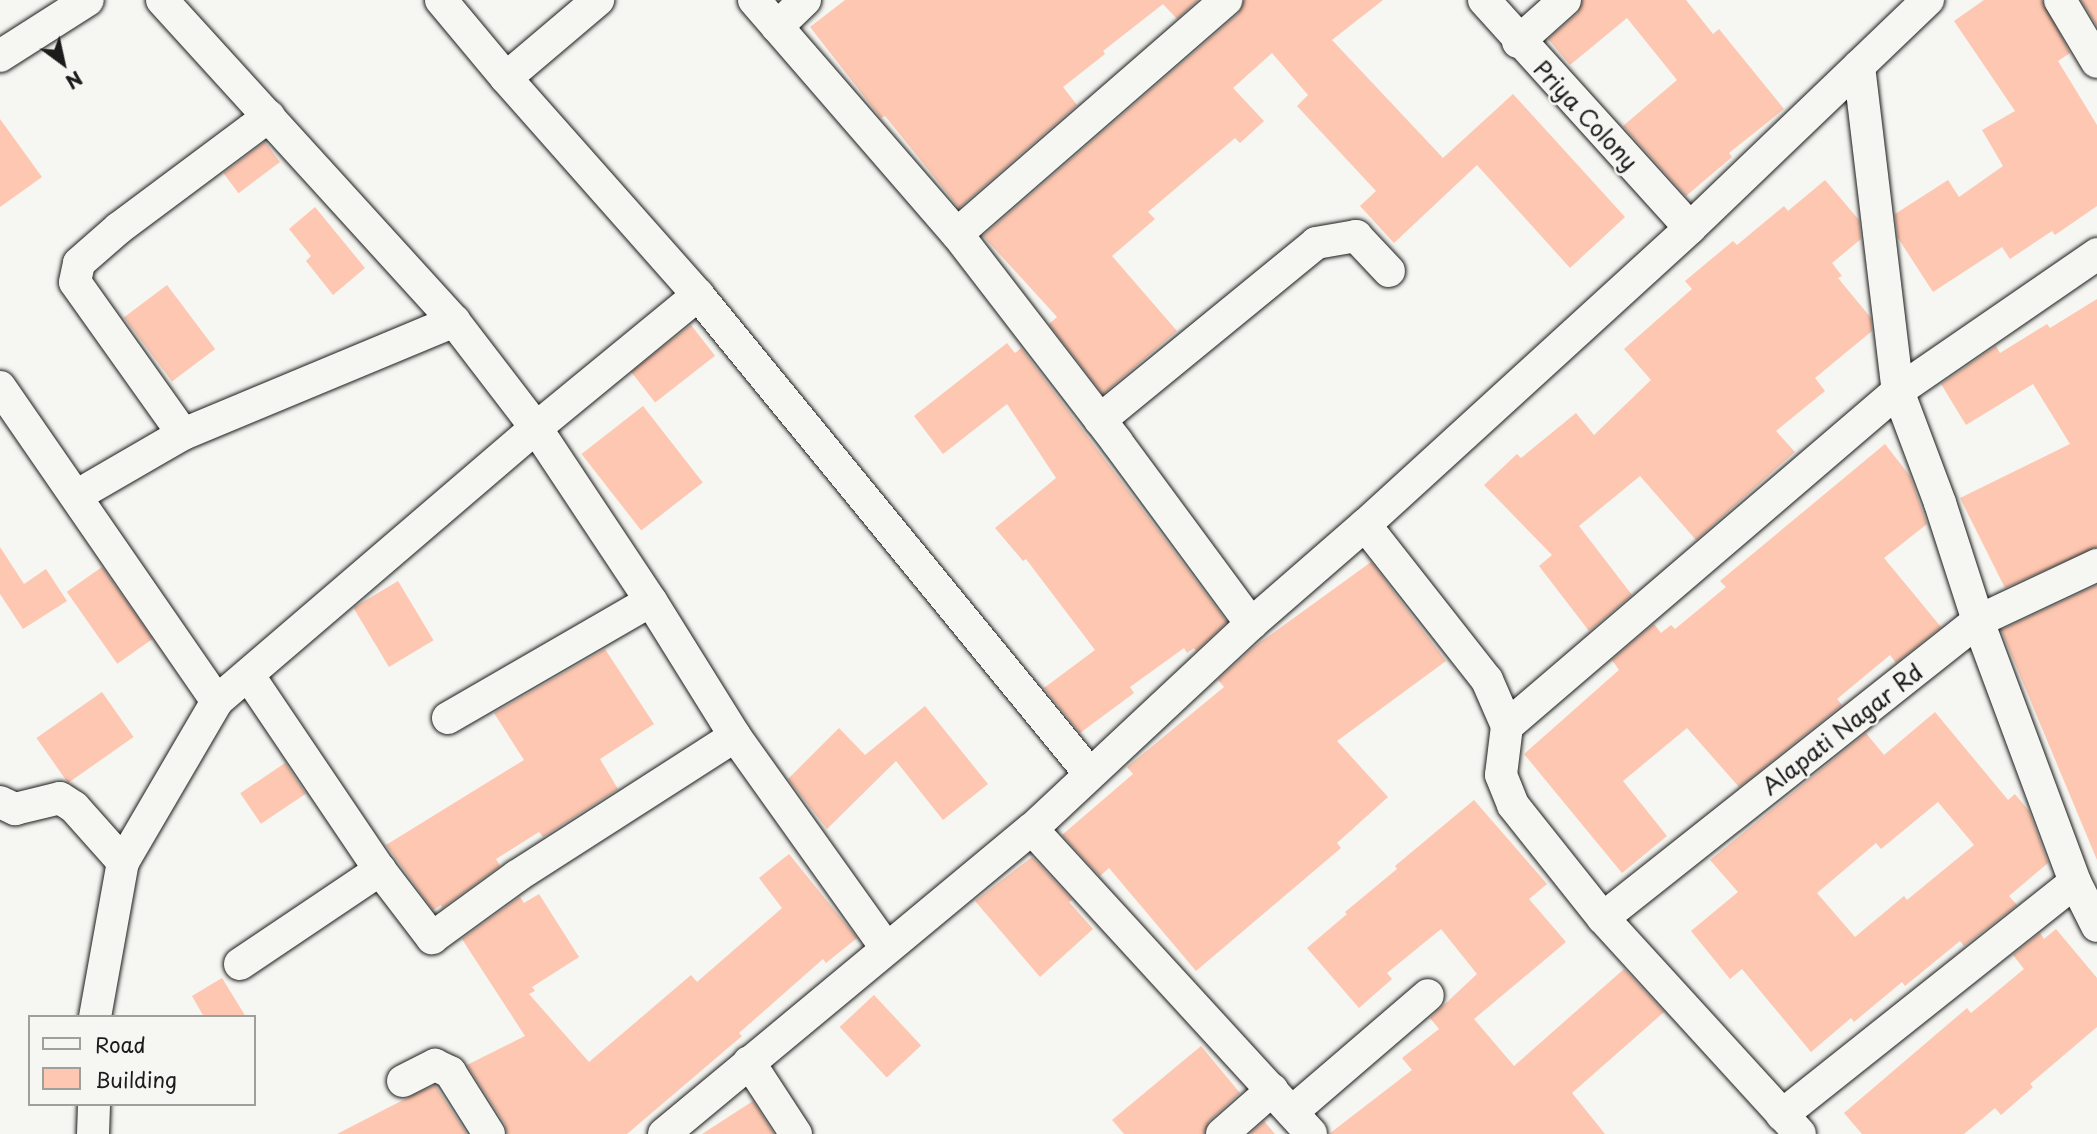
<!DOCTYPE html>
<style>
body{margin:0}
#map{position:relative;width:2097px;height:1134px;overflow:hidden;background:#f6f6f2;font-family:"Playpen Sans",sans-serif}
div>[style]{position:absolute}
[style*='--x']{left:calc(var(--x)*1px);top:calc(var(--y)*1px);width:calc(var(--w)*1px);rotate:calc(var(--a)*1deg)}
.building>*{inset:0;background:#fec7b1;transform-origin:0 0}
.roads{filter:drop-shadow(0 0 2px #1c1c1c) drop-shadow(0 0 2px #1c1c1c)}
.street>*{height:32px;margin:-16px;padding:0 16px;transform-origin:16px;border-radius:16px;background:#f6f6f2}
span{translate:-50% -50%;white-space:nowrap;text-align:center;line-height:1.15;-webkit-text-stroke:5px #f6f6f2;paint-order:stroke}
.street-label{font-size:23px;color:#1c1c1c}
.legend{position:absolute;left:28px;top:1015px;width:228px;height:91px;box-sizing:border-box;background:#f6f6f2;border:2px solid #9f9f9c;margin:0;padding:9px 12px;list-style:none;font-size:21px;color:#1c1c1c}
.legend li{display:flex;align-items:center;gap:14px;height:35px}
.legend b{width:35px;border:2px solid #9f9f9c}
.north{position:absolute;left:28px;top:28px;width:70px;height:70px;-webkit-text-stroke:5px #f6f6f2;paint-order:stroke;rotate:147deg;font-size:19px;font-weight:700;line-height:28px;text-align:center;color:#1c1c1c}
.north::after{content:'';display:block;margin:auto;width:24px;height:32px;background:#1c1c1c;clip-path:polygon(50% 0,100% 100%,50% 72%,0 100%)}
</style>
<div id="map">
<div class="building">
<i style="clip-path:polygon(845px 0,1198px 0,1177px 19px,1163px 4px,1103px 51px,1105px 54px,1063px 87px,1077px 105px,959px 208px,885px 116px,881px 118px,810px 27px)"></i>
<i style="clip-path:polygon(1244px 0,1383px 0,1332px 40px,1443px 158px,1513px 94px,1625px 217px,1570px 268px,1477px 165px,1394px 243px,1360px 206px,1376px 191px,1297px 106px,1308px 95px,1272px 53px,1233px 88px,1264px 121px,1240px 143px,1235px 138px,1148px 212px,1155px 219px,1112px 256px,1177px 331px,1103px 394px,1049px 324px,1057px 317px,983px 236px,1238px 14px)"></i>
<i style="clip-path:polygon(1583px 0,1686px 0,1713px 34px,1719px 29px,1784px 109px,1729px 153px,1732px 157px,1686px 196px,1623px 126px,1677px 80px,1627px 18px,1570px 65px,1548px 39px,1577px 14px)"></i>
<i style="clip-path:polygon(1984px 0,2042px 0,2070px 53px,2058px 61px,2097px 125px,2097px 206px,2055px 235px,2052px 231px,2010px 259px,2002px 247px,1933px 292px,1898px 238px,1895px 214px,1948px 180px,1959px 197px,2003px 166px,1982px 130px,2015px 111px,1954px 21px)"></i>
<i style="clip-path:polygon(2081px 0,2097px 0,2097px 26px)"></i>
<i style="clip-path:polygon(0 119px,42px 177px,0 207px)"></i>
<i style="left:265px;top:142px;width:25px;height:52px;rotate:53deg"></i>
<i style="clip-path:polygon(1825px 180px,1859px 220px,1861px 239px,1832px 263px,1842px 276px,1838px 278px,1871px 318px,1872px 331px,1815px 378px,1825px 391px,1776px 431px,1795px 452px,1696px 540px,1640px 476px,1579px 526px,1632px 595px,1589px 631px,1539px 566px,1552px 555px,1484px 485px,1517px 454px,1521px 458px,1576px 413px,1594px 435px,1651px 380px,1624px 349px,1692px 289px,1685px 281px,1733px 241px,1737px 245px,1784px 206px,1788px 211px)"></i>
<i style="clip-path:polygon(315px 207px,365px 268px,333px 295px,306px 261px,311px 256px,289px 229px)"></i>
<i style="left:167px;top:285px;width:80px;height:54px;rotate:53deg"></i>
<i style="clip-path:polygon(2097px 299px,2097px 547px,2005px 588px,1960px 498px,2070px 444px,2033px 384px,1966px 425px,1941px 384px,1996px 346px,2000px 353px,2047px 324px,2050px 328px)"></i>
<i style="left:691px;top:325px;width:39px;height:76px;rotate:52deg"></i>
<i style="clip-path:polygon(1007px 343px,1015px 353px,1021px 348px,1227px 622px,1196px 651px,1194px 648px,1187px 653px,1184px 648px,1130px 687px,1134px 693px,1080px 733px,1044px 688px,1095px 650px,1026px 559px,1023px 561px,995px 528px,1056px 478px,1007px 404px,943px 454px,914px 416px)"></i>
<i style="left:643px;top:406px;width:97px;height:78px;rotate:52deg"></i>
<i style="clip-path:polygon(1885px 444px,1910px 476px,1927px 524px,1884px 558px,1941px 627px,1896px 663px,1890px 655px,1837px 699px,1842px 705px,1739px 787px,1687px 728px,1623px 781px,1667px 836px,1622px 873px,1524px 754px,1619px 670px,1612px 660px,1654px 624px,1661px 633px,1671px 625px,1675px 629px,1726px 587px,1720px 581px)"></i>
<i style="clip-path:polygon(0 547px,24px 584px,46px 569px,67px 601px,23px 629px,0 594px)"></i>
<i style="clip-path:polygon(1371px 562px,1446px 661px,1337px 741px,1388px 797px,1337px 843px,1341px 848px,1196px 971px,1109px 868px,1100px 876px,1062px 835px,1133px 774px,1127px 767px,1224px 687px,1218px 680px,1255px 646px)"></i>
<i style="left:102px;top:567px;width:88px;height:43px;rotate:55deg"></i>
<i style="left:398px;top:581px;width:69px;height:52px;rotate:59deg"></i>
<i style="clip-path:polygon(2097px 585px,2097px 860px,2001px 630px)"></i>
<i style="clip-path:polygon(605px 649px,654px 724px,600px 759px,618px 789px,543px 837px,539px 832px,496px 859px,500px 866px,442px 908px,441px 905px,433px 910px,386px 845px,524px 760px,494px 713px)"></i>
<i style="left:102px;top:692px;width:55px;height:80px;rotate:55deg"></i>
<i style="clip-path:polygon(925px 706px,988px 784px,943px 820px,896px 761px,827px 829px,788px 779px,839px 728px,865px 755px)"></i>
<i style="clip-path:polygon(evenodd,1935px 712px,2008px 800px,2015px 794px,2029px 811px,2048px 863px,2009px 896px,2017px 905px,1964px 946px,1960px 941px,1905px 986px,1902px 982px,1854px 1022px,1851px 1018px,1811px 1052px,1742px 969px,1730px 979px,1691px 931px,1738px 892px,1710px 860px,1866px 733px,1884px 755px,1935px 712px,1938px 802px,1974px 845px,1907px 900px,1904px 896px,1855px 937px,1817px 893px,1876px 843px,1881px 849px,1938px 802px)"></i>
<i style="left:285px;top:763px;width:37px;height:54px;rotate:56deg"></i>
<i style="clip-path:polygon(1474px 800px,1547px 884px,1529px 899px,1566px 942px,1474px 1019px,1514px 1066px,1624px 969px,1664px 1012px,1572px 1093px,1605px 1134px,1329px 1134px,1412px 1070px,1402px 1058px,1439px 1029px,1430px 1018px,1477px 974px,1441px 929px,1387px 973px,1392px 979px,1359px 1008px,1307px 948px,1347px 914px,1345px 912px,1397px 869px,1395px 866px)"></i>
<i style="clip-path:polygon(789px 854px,857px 938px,826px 963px,823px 959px,739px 1033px,742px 1036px,627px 1134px,507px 1134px,505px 1124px,467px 1065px,525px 1036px,462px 939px,520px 897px,524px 903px,539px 894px,579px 957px,532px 987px,535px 991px,529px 994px,589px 1062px,691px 975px,697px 982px,782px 908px,759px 878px)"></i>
<i style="clip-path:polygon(1032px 857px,1072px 900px,1069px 902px,1093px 929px,1040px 977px,975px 901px)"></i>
<i style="clip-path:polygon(2056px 929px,2097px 978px,2097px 1027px,2030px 1084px,2033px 1087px,2001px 1115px,1995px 1108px,1964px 1134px,1862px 1134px,1844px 1113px,1967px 1008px,1971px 1013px,2024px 969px,2013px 955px,2040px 933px,2044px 939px)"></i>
<i style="clip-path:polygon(222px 978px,246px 1017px,204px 1017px,192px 996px)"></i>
<i style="left:874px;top:995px;width:69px;height:47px;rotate:47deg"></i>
<i style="clip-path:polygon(1201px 1046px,1240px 1093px,1209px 1121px,1204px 1134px,1124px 1134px,1112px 1120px)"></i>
<i style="clip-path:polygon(435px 1085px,467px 1134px,337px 1134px,405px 1099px)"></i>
<i style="clip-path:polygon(753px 1101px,774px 1134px,702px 1134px)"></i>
<i style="clip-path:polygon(1264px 1121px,1275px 1134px,1250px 1134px)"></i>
</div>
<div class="roads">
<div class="street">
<i style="--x:162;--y:0;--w:434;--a:47.7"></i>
<i style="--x:454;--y:321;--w:135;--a:52.5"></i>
<i style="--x:536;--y:428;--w:208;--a:56.4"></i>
<i style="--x:651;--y:601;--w:159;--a:58.1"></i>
<i style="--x:735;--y:736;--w:260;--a:54.5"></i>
<i style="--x:441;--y:0;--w:102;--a:50.2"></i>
<i style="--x:506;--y:78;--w:290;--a:48.5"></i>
<i style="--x:698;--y:295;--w:619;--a:50.7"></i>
<i style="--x:754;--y:0;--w:310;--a:49.1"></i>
<i style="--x:957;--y:234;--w:262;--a:52.4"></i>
<i style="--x:1117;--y:442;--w:226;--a:53.6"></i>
<i style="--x:1484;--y:0;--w:307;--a:47.9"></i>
<i style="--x:2060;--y:0;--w:72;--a:59.2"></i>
<i style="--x:777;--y:27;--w:39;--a:-44"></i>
<i style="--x:1518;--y:42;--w:63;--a:-41.8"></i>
<i style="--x:0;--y:56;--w:104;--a:-32.5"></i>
<i style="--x:1859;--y:66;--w:327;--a:83.2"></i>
<i style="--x:1898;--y:391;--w:120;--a:69.4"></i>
<i style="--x:1940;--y:503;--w:124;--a:72.1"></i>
<i style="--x:1978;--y:621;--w:278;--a:69.6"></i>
<i style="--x:2075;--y:882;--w:49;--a:63.4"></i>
<i style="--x:506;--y:78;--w:121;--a:-40.3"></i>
<i style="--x:957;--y:234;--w:357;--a:-41"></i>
<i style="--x:0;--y:387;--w:382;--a:55.4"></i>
<i style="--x:1100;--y:420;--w:279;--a:-39.3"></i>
<i style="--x:1316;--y:243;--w:41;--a:-9.9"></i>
<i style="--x:1356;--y:236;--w:48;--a:46.7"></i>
<i style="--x:183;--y:434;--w:186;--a:-125.4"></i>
<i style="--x:75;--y:282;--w:19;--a:-78"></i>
<i style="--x:79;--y:263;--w:53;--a:-41.2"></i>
<i style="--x:119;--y:228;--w:187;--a:-36.7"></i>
<i style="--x:76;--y:496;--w:124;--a:-30.1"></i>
<i style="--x:183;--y:434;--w:294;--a:-22.6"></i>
<i style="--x:1365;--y:525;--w:197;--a:51.8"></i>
<i style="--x:1487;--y:680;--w:50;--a:66.5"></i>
<i style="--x:1507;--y:726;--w:49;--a:97"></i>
<i style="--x:1501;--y:775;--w:32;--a:68"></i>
<i style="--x:1513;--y:805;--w:144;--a:51.5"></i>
<i style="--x:1603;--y:918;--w:292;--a:47.6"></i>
<i style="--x:249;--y:676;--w:234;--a:56"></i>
<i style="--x:448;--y:718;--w:234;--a:-30"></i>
<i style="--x:1507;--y:726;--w:515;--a:-40.59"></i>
<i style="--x:1898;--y:391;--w:242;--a:-34.5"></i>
<i style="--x:0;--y:802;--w:17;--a:25"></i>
<i style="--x:15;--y:809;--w:46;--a:-13.7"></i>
<i style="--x:60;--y:798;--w:17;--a:33"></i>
<i style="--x:74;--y:807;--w:74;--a:48.3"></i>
<i style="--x:1032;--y:829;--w:413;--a:47.5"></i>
<i style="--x:1603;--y:918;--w:478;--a:-38.4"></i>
<i style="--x:1978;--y:621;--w:132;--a:-25.2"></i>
<i style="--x:240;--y:964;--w:169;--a:-33.9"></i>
<i style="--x:380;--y:870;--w:86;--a:52.6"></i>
<i style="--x:432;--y:938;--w:105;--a:-36.1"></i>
<i style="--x:517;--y:876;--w:259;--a:-32.7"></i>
<i style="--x:95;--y:1017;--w:158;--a:-79.8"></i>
<i style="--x:123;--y:862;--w:186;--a:-59.7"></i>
<i style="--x:217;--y:701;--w:420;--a:-40.6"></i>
<i style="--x:536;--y:428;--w:210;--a:-39.4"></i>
<i style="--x:749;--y:1062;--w:86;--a:56.9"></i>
<i style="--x:403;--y:1081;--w:36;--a:-27"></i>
<i style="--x:435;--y:1065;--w:17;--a:25"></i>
<i style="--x:450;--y:1072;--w:73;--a:57.8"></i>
<i style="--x:1292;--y:1112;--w:179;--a:-40.7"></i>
<i style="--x:1782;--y:1115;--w:374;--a:-38.5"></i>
<i style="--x:93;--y:1134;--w:30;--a:-88"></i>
<i style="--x:664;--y:1134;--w:478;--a:-39.7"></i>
<i style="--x:1032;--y:829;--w:300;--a:-43.1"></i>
<i style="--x:1251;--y:624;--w:151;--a:-41"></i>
<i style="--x:1365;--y:525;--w:440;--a:-42.4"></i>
<i style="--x:1690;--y:228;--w:330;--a:-43.8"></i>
<i style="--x:1222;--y:1134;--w:67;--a:-41.3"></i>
</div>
</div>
<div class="street-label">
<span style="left:1586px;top:115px;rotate:47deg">Priya Colony</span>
<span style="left:1842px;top:729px;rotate:-38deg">Alapati Nagar Rd</span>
</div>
<ul class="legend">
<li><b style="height:9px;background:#f6f6f2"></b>Road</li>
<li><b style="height:19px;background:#fec7b1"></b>Building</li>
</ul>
<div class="north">N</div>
</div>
